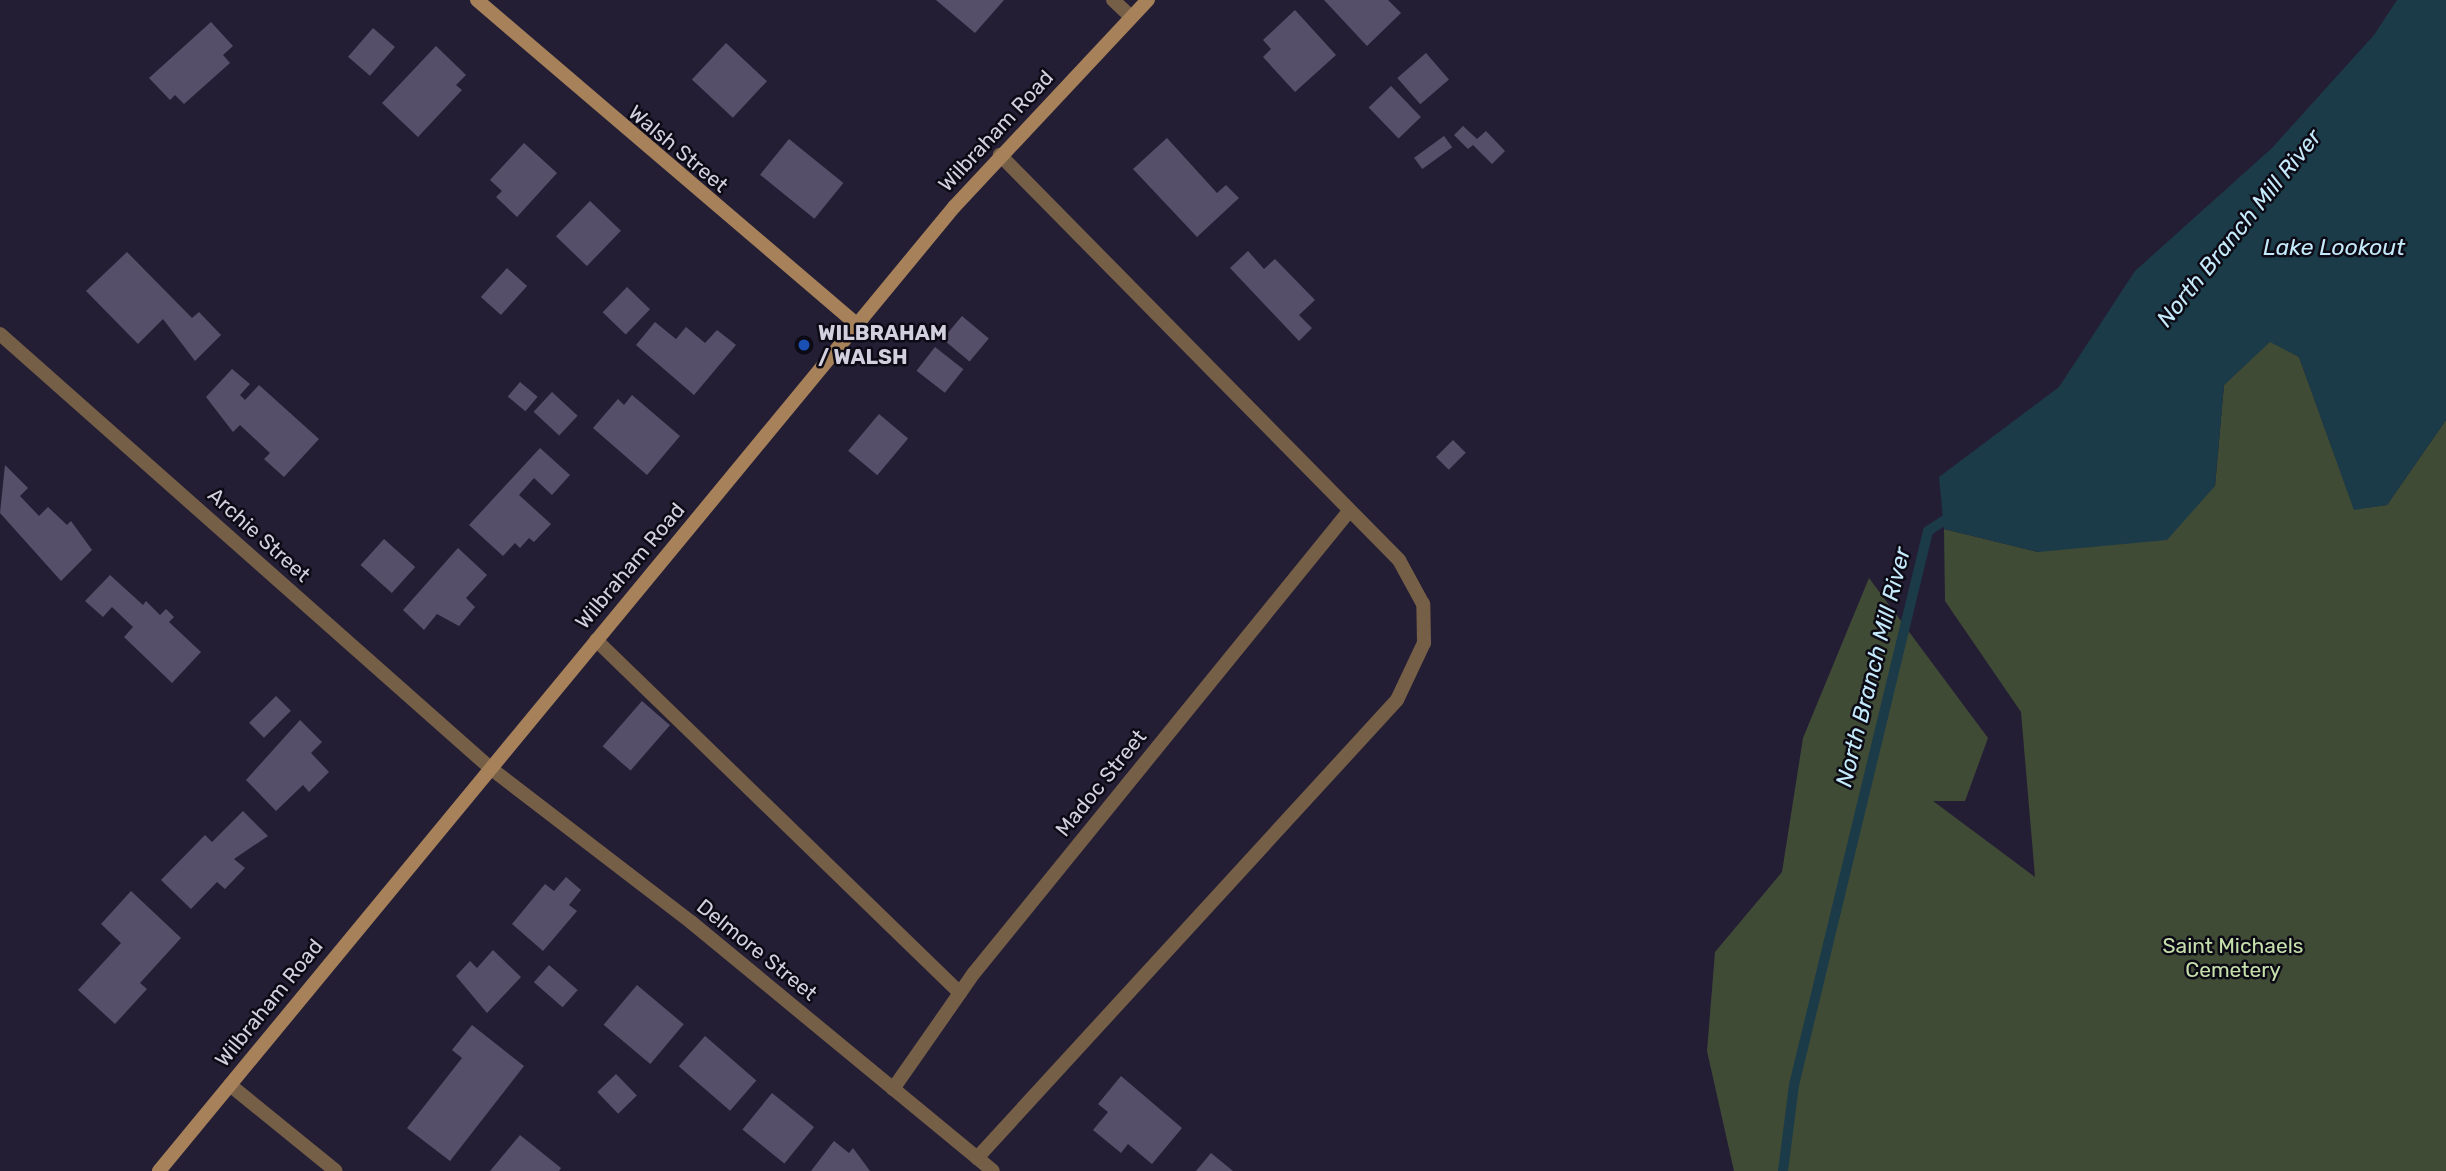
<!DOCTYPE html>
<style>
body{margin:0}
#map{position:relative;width:2446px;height:1171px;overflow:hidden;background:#241e35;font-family:Rubik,sans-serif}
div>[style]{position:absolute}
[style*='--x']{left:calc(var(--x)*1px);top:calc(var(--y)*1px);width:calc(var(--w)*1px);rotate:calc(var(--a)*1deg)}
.green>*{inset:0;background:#404b35}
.water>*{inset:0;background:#1b3b49}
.stream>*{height:10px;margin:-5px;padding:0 5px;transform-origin:5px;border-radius:5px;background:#1b3b49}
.building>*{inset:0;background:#554f6a;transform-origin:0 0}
.lane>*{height:14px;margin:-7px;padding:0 7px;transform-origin:7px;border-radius:7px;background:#765f47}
.street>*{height:14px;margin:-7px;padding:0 7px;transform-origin:7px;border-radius:7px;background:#765f47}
.secondary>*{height:14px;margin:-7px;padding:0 7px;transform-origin:7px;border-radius:7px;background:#a68159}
.dots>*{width:19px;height:19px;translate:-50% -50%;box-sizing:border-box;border:4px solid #0c0a14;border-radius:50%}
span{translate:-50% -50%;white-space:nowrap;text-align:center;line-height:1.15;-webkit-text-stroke:5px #0c0a14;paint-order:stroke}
.street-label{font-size:21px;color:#d2cfdf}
.poi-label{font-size:21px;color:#d2cfdf;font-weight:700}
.left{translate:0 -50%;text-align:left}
.park-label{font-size:21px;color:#c6e0ac}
.water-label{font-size:23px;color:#c5eafb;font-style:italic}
</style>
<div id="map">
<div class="green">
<i style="clip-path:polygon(2270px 341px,2299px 357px,2354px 509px,2387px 505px,2446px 420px,2446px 1171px,1734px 1171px,1707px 1051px,1715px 952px,1782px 872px,1803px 738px,1869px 578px,1988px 738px,1965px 801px,1933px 801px,2035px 877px,2021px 712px,1945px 601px,1944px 529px,2038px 552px,2215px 486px,2224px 385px)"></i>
</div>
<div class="water">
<i style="clip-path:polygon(2397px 0,2446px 0,2446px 420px,2387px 505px,2354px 510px,2299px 357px,2270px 342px,2224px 385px,2215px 486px,2167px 540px,2038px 552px,1944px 529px,1939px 477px,2059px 387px,2135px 271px,2272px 148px,2374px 35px)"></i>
</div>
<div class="stream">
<i style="--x:1783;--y:1171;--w:87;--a:-82.7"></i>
<i style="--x:1794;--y:1085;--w:570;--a:-76.4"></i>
<i style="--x:1928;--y:531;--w:30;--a:-33"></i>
</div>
<div class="building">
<i style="clip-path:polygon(936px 0,1004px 0,975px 33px)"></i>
<i style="clip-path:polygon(1324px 0,1388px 0,1401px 13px,1367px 46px)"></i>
<i style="clip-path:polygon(1295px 10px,1336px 55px,1295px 92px,1263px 57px,1271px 49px,1263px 40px)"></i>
<i style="clip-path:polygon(211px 22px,233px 46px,223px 55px,230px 63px,184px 104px,175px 95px,170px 100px,149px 78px)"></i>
<i style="left:373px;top:28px;width:29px;height:38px;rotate:41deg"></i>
<i style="left:726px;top:43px;width:56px;height:50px;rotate:43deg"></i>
<i style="clip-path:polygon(436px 46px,466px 75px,456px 85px,462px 90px,418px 137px,382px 103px)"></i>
<i style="left:1426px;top:53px;width:35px;height:38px;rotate:49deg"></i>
<i style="left:1391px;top:86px;width:43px;height:31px;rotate:46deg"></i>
<i style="clip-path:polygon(1463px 126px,1477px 139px,1486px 131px,1505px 151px,1492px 164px,1473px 145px,1468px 149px,1454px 135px)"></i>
<i style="left:1444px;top:136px;width:14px;height:37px;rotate:54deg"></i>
<i style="clip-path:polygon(1167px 138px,1217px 193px,1226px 185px,1239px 198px,1197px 237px,1133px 169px)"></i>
<i style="left:789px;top:139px;width:70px;height:46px;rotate:39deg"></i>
<i style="clip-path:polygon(524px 143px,557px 173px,517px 217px,496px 197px,502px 191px,490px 180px)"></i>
<i style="left:590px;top:201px;width:43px;height:49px;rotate:44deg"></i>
<i style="clip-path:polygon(1248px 251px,1264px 269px,1275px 259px,1315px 300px,1299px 315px,1312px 328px,1299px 341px,1230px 268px)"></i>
<i style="clip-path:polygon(127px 252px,192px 318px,199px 312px,221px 335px,195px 361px,163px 319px,138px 344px,86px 291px)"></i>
<i style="left:507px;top:268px;width:27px;height:39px;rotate:42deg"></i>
<i style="left:627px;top:287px;width:32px;height:35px;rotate:44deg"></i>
<i style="left:962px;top:316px;width:35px;height:30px;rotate:40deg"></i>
<i style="clip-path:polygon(655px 322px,676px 339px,686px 327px,705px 343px,717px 330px,736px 345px,694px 395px,636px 345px)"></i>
<i style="left:935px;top:347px;width:36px;height:30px;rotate:38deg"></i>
<i style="clip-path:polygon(232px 369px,250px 384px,240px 395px,245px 400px,259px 385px,319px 439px,284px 477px,264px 459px,270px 453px,240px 425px,233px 432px,206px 397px)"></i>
<i style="left:520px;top:382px;width:23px;height:19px;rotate:40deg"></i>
<i style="left:552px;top:392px;width:35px;height:27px;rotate:43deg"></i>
<i style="clip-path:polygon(632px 395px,680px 436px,647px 475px,593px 428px,618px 399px,624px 405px)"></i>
<i style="left:879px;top:414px;width:38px;height:48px;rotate:40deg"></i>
<i style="left:1453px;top:440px;width:18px;height:24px;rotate:45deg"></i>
<i style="clip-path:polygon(540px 448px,570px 475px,552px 495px,534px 478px,519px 495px,551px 524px,534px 542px,529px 538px,520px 548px,515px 543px,503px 556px,469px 525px)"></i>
<i style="clip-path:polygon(5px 465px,28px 488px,20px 496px,39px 516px,48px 507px,67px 525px,71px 521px,92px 550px,61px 581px,0 513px)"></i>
<i style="left:384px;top:539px;width:42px;height:35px;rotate:42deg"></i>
<i style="clip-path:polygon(458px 548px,487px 575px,466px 598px,475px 607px,459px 626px,437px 614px,424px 630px,403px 610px)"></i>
<i style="clip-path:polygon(110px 575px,143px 605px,146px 601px,160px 615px,166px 609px,174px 617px,169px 622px,201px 652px,172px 683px,124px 637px,133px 627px,112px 607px,103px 617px,85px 601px)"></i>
<i style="left:276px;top:696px;width:21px;height:38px;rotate:45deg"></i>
<i style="left:642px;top:701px;width:37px;height:60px;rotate:41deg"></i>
<i style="clip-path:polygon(300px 720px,322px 742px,311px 753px,329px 772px,309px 792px,303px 785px,276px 811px,246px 780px)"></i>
<i style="clip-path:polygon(243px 811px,268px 836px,234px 859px,245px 868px,225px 889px,217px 882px,191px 909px,161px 880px,205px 835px,212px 842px)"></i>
<i style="clip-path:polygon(566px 877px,581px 890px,569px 905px,577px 911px,543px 951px,512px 924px,545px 884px,554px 891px)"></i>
<i style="clip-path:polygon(131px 891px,181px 938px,140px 983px,147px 989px,115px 1024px,78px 990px,121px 943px,101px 924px)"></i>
<i style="clip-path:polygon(493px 950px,521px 977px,487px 1013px,456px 976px,470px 961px,477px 968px)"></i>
<i style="left:549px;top:965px;width:38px;height:23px;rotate:41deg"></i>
<i style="left:637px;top:985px;width:61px;height:52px;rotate:40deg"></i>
<i style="clip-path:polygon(472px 1025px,524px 1066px,450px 1161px,407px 1128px,462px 1058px,452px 1050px)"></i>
<i style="left:705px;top:1036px;width:68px;height:40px;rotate:41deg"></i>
<i style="left:616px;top:1074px;width:30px;height:26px;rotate:46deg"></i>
<i style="clip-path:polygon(1121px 1076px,1182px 1128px,1152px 1164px,1128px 1144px,1121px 1153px,1093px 1130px,1108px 1112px,1098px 1104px)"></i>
<i style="left:772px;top:1093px;width:54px;height:47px;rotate:39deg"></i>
<i style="clip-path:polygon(520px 1135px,561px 1168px,559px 1171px,490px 1171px)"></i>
<i style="clip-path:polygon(834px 1141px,849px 1153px,853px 1148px,870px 1171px,811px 1171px)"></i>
<i style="clip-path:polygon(1211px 1153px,1233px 1171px,1196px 1171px)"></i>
</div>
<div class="lane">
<i style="--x:596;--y:640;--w:507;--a:44.12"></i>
<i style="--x:977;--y:1158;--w:621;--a:-47.48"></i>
<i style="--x:1397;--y:700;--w:63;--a:-64.7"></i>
<i style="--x:1424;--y:643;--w:39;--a:-91"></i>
<i style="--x:1423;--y:604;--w:50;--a:-118.6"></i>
<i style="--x:1399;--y:560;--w:569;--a:-134.57"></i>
</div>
<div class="street">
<i style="--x:1113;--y:0;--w:25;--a:43"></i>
<i style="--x:0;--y:334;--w:653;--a:41.52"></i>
<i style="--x:489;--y:767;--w:255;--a:37.5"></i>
<i style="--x:691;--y:922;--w:391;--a:39.5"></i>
<i style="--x:230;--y:1085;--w:136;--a:39.1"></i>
<i style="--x:893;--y:1089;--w:141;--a:-55.1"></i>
<i style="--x:974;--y:973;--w:596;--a:-50.92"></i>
</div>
<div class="secondary">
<i style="--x:477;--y:0;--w:499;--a:40.5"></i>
<i style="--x:159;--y:1171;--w:1250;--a:-50.49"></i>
<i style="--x:954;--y:207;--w:284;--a:-46.9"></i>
</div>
<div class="dots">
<i style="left:804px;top:345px;background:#1a4fb4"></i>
</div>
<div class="street-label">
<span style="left:996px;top:131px;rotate:-47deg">Wilbraham Road</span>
<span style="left:678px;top:149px;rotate:40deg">Walsh Street</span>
<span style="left:259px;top:535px;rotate:42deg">Archie Street</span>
<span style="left:630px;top:566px;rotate:-50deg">Wilbraham Road</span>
<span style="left:1101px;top:783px;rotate:-51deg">Madoc Street</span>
<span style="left:757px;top:950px;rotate:39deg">Delmore Street</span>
<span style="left:269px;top:1003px;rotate:-51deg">Wilbraham Road</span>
</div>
<div class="poi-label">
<span class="left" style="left:818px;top:345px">WILBRAHAM<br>/ WALSH</span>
</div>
<div class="park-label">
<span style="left:2233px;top:958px">Saint Michaels<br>Cemetery</span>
</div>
<div class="water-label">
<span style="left:2239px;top:228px;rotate:-51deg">North Branch Mill River</span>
<span style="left:2334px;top:247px">Lake Lookout</span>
<span style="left:1873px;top:667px;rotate:-76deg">North Branch Mill River</span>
</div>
</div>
